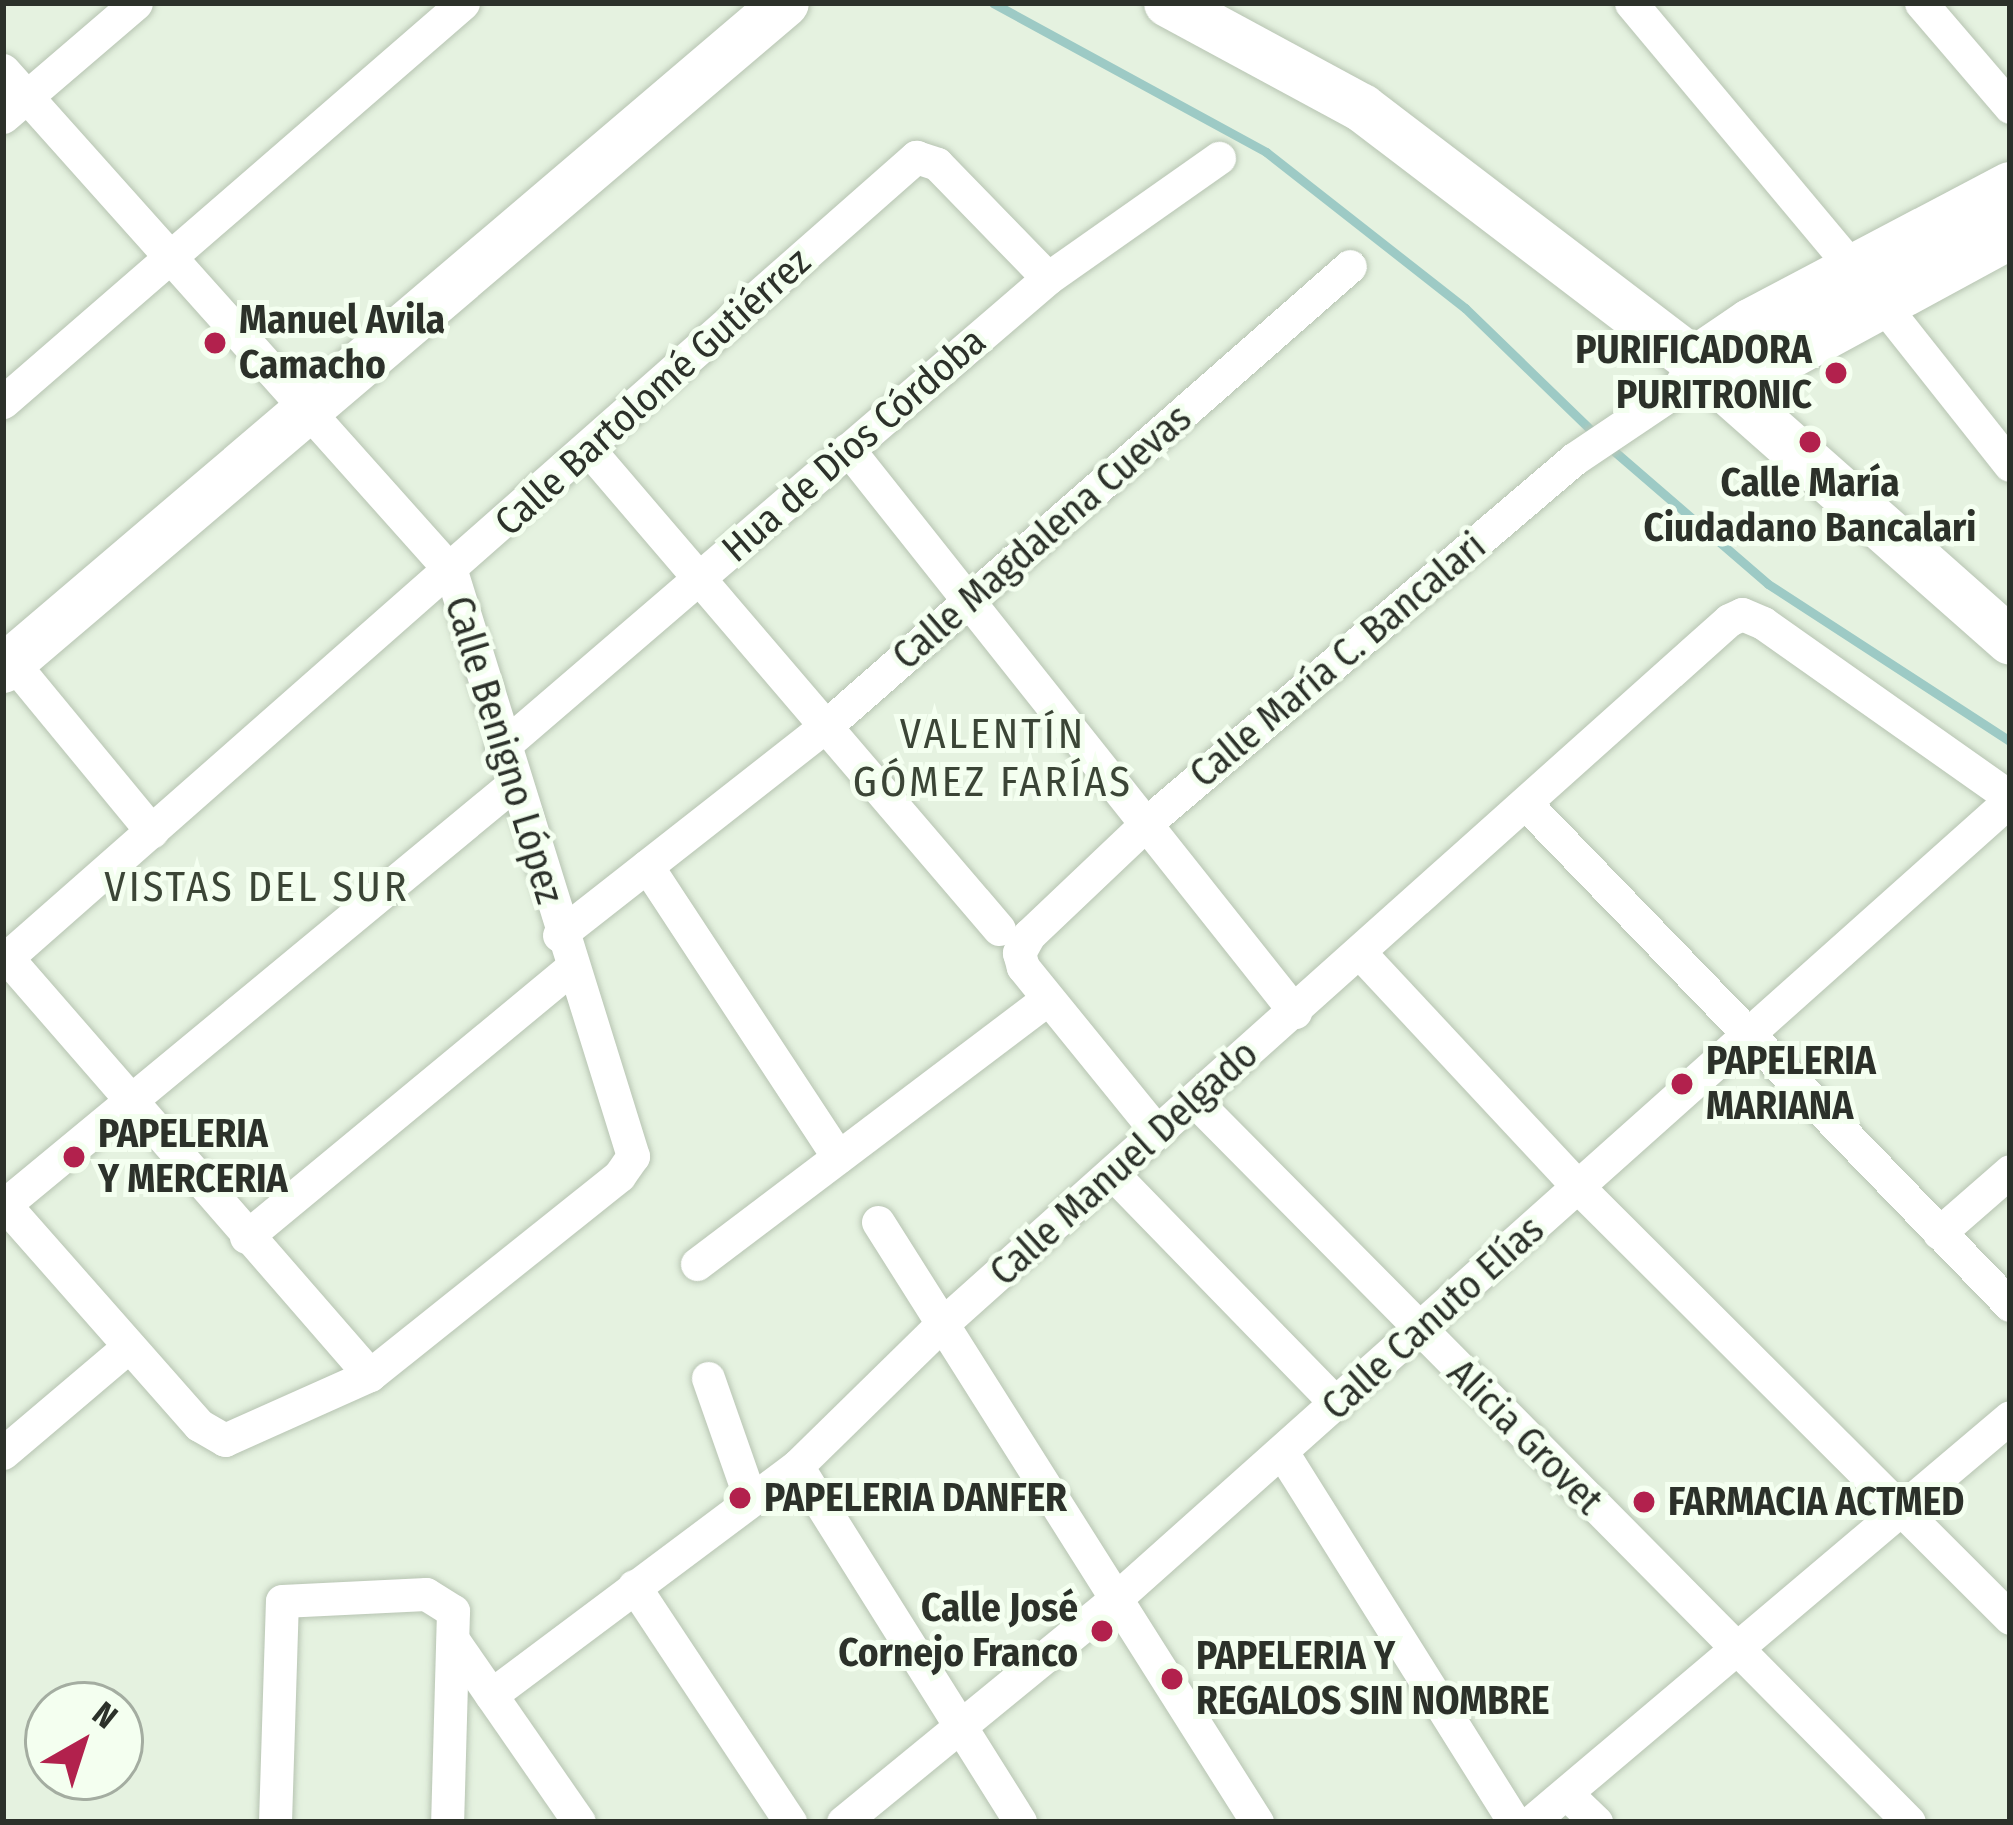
<!DOCTYPE html>
<meta charset="utf-8">
<style>
body{margin:0}
#map{position:relative;width:2013px;height:1825px;overflow:hidden;background:#e5f2e0;font-family:"Fira Sans Condensed",sans-serif}
div>[style]{position:absolute}
[style*='--x']{left:calc(var(--x)*1px);top:calc(var(--y)*1px);width:calc(var(--w)*1px);rotate:calc(var(--a)*1deg)}
.stream>*{height:9px;margin:-4.5px;padding:0 4.5px;transform-origin:4.5px;border-radius:4.5px;background:#9dcac5}
.roads{filter:drop-shadow(0 0 3px #b7c4b2) drop-shadow(0 0 3px #b7c4b2)}
.street>*{height:33px;margin:-16.5px;padding:0 16.5px;transform-origin:16.5px;border-radius:16.5px;background:#fff}
.secondary>*{height:48px;margin:-24px;padding:0 24px;transform-origin:24px;border-radius:24px;background:#fff}
.dots>*{width:33px;height:33px;translate:-50% -50%;box-sizing:border-box;border:6px solid #f4fff0;border-radius:50%}
span{translate:-50% -50%;white-space:nowrap;text-align:center;line-height:1.15;-webkit-text-stroke:10px #f4fff0;paint-order:stroke}
.poi-label{font-size:39px;color:#2c312a;font-weight:700}
.left{translate:0 -50%;text-align:left}
.right{translate:-100% -50%;text-align:right}
.street-label{font-size:39px;color:#2c312a}
.neighbourhood-label{font-size:42px;color:#3b4536;letter-spacing:3px}
.frame{position:absolute;inset:0;border:6px solid #2c312a;pointer-events:none}
.north{position:absolute;left:24px;top:1681px;width:120px;height:120px;box-sizing:border-box;background:#f4fff0;border:3px solid #a4ada1;border-radius:50%;rotate:39deg;font-size:33px;font-weight:700;line-height:48px;text-align:center;color:#2c312a}
.north::after{content:'';display:block;margin:auto;width:42px;height:54px;background:#b2214d;clip-path:polygon(50% 0,100% 100%,50% 72%,0 100%)}
</style>
<div id="map">
<div class="stream">
<i style="--x:993;--y:3;--w:311;--a:28.6"></i>
<i style="--x:1266;--y:152;--w:253;--a:38.1"></i>
<i style="--x:1465;--y:308;--w:181;--a:44.1"></i>
<i style="--x:1607;--y:445;--w:213;--a:40.8"></i>
<i style="--x:1768;--y:584;--w:288;--a:33"></i>
</div>
<div class="roads">
<div class="street">
<i style="--x:1631;--y:3;--w:351;--a:50.1"></i>
<i style="--x:1921;--y:3;--w:137;--a:49.4"></i>
<i style="--x:3;--y:70;--w:672;--a:48.2"></i>
<i style="--x:451;--y:571;--w:613;--a:72.72"></i>
<i style="--x:633;--y:1156;--w:24;--a:125"></i>
<i style="--x:619;--y:1176;--w:319;--a:141.4"></i>
<i style="--x:370;--y:1375;--w:159;--a:155.9"></i>
<i style="--x:225;--y:1440;--w:30;--a:-150"></i>
<i style="--x:199;--y:1425;--w:293;--a:-131.4"></i>
<i style="--x:3;--y:117;--w:175;--a:-40.6"></i>
<i style="--x:1883;--y:305;--w:204;--a:51.6"></i>
<i style="--x:3;--y:402;--w:609;--a:-40.94"></i>
<i style="--x:848;--y:449;--w:719;--a:51.55"></i>
<i style="--x:590;--y:451;--w:629;--a:49.45"></i>
<i style="--x:3;--y:651;--w:234;--a:50.5"></i>
<i style="--x:501;--y:748;--w:721;--a:-40.67"></i>
<i style="--x:1048;--y:278;--w:209;--a:-35.1"></i>
<i style="--x:1528;--y:806;--w:694;--a:45.99"></i>
<i style="--x:647;--y:866;--w:348;--a:56.7"></i>
<i style="--x:559;--y:935;--w:339;--a:-38.1"></i>
<i style="--x:826;--y:726;--w:697;--a:-41.28"></i>
<i style="--x:3;--y:953;--w:559;--a:48.99"></i>
<i style="--x:1361;--y:954;--w:320;--a:47"></i>
<i style="--x:1579;--y:1188;--w:609;--a:44.93"></i>
<i style="--x:3;--y:961;--w:1217;--a:-41.37"></i>
<i style="--x:916;--y:157;--w:22;--a:18"></i>
<i style="--x:937;--y:164;--w:159;--a:45.8"></i>
<i style="--x:1194;--y:1100;--w:1016;--a:45.28"></i>
<i style="--x:1157;--y:1132;--w:213;--a:-129.1"></i>
<i style="--x:1023;--y:967;--w:15;--a:-106"></i>
<i style="--x:1019;--y:953;--w:21;--a:-61"></i>
<i style="--x:1029;--y:935;--w:167;--a:-43.5"></i>
<i style="--x:1150;--y:820;--w:557;--a:-40.41"></i>
<i style="--x:1574;--y:459;--w:125;--a:-33.9"></i>
<i style="--x:1678;--y:389;--w:32;--a:-60"></i>
<i style="--x:1112;--y:1173;--w:322;--a:45.8"></i>
<i style="--x:3;--y:1206;--w:661;--a:-39.59"></i>
<i style="--x:878;--y:1222;--w:710;--a:57.72"></i>
<i style="--x:1939;--y:1233;--w:94;--a:-41.1"></i>
<i style="--x:246;--y:1237;--w:420;--a:-39.6"></i>
<i style="--x:697;--y:1264;--w:439;--a:-37.1"></i>
<i style="--x:708;--y:1378;--w:127;--a:70.7"></i>
<i style="--x:1282;--y:1452;--w:437;--a:57.9"></i>
<i style="--x:3;--y:1453;--w:165;--a:-40.3"></i>
<i style="--x:797;--y:1466;--w:420;--a:57.9"></i>
<i style="--x:634;--y:1586;--w:283;--a:56.5"></i>
<i style="--x:453;--y:1640;--w:221;--a:55.3"></i>
<i style="--x:491;--y:1695;--w:382;--a:-36.8"></i>
<i style="--x:797;--y:1466;--w:202;--a:-44.4"></i>
<i style="--x:941;--y:1325;--w:1057;--a:-41.82"></i>
<i style="--x:1729;--y:620;--w:14;--a:-25"></i>
<i style="--x:1742;--y:614;--w:23;--a:23"></i>
<i style="--x:1763;--y:623;--w:302;--a:35.2"></i>
<i style="--x:1566;--y:1793;--w:42;--a:44"></i>
<i style="--x:275;--y:1822;--w:221;--a:-88.2"></i>
<i style="--x:282;--y:1601;--w:144;--a:-2.8"></i>
<i style="--x:426;--y:1594;--w:32;--a:32"></i>
<i style="--x:453;--y:1611;--w:211;--a:91.6"></i>
<i style="--x:843;--y:1822;--w:349;--a:-39.3"></i>
<i style="--x:1113;--y:1601;--w:1203;--a:-41.76"></i>
<i style="--x:1531;--y:1822;--w:627;--a:-40.21"></i>
</div>
<div class="secondary">
<i style="--x:1168;--y:3;--w:221;--a:28.4"></i>
<i style="--x:1362;--y:108;--w:417;--a:37.3"></i>
<i style="--x:1694;--y:361;--w:422;--a:41.5"></i>
<i style="--x:1694;--y:361;--w:68;--a:-34.2"></i>
<i style="--x:1750;--y:323;--w:294;--a:-27.8"></i>
<i style="--x:1725;--y:390;--w:324;--a:-28.5"></i>
<i style="--x:3;--y:669;--w:1027;--a:-40.42"></i>
</div>
</div>
<div class="dots">
<i style="left:215px;top:343px;background:#b2214d"></i>
<i style="left:1836px;top:373px;background:#b2214d"></i>
<i style="left:1810px;top:442px;background:#b2214d"></i>
<i style="left:1682px;top:1084px;background:#b2214d"></i>
<i style="left:74px;top:1157px;background:#b2214d"></i>
<i style="left:740px;top:1498px;background:#b2214d"></i>
<i style="left:1644px;top:1502px;background:#b2214d"></i>
<i style="left:1102px;top:1631px;background:#b2214d"></i>
<i style="left:1172px;top:1679px;background:#b2214d"></i>
</div>
<div class="poi-label">
<span class="left" style="left:239px;top:343px">Manuel Avila<br>Camacho</span>
<span class="right" style="left:1812px;top:373px">PURIFICADORA<br>PURITRONIC</span>
<span style="left:1810px;top:506px">Calle María<br>Ciudadano Bancalari</span>
<span class="left" style="left:1706px;top:1084px">PAPELERIA<br>MARIANA</span>
<span class="left" style="left:98px;top:1157px">PAPELERIA<br>Y MERCERIA</span>
<span class="left" style="left:764px;top:1498px">PAPELERIA DANFER</span>
<span class="left" style="left:1668px;top:1502px">FARMACIA ACTMED</span>
<span class="right" style="left:1078px;top:1631px">Calle José<br>Cornejo Franco</span>
<span class="left" style="left:1196px;top:1679px">PAPELERIA Y<br>REGALOS SIN NOMBRE</span>
</div>
<div class="street-label">
<span style="left:653px;top:392px;rotate:-42deg">Calle Bartolomé Gutiérrez</span>
<span style="left:854px;top:445px;rotate:-41deg">Hua de Dios Córdoba</span>
<span style="left:1042px;top:537px;rotate:-41deg">Calle Magdalena Cuevas</span>
<span style="left:1338px;top:660px;rotate:-40deg">Calle María C. Bancalari</span>
<span style="left:504px;top:750px;rotate:73deg">Calle Benigno López</span>
<span style="left:1124px;top:1163px;rotate:-42deg">Calle Manuel Delgado</span>
<span style="left:1433px;top:1318px;rotate:-42deg">Calle Canuto Elías</span>
<span style="left:1525px;top:1437px;rotate:45deg">Alicia Grovet</span>
</div>
<div class="neighbourhood-label">
<span style="left:993px;top:758px">VALENTÍN<br>GÓMEZ FARÍAS</span>
<span style="left:257px;top:887px">VISTAS DEL SUR</span>
</div>
<div class="frame"></div>
<div class="north">N</div>
</div>
